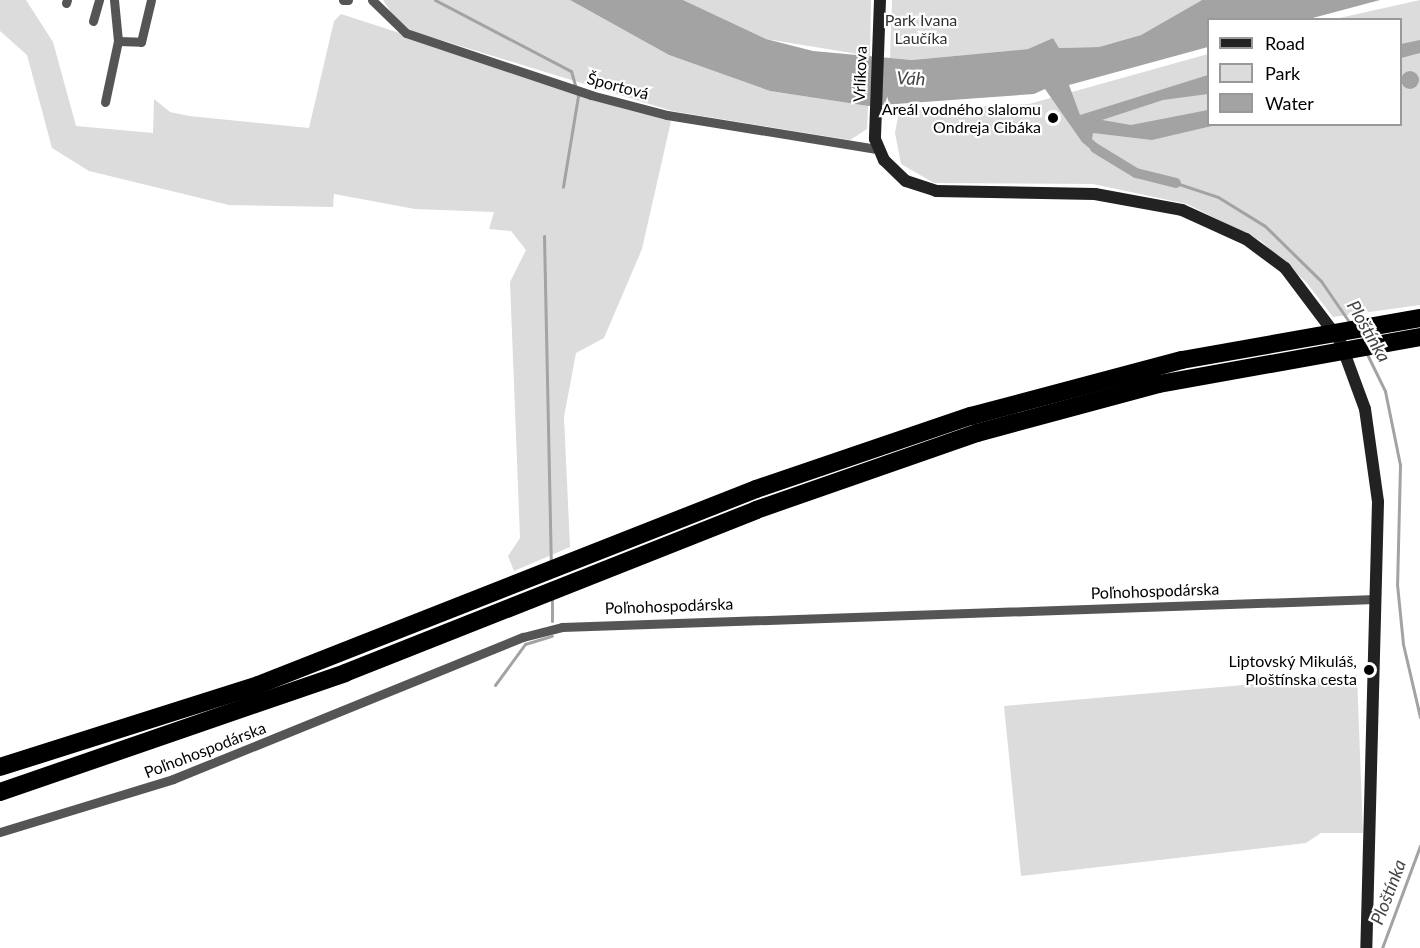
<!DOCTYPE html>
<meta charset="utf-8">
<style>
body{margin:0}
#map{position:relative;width:1420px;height:948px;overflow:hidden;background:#fff;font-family:Lato,sans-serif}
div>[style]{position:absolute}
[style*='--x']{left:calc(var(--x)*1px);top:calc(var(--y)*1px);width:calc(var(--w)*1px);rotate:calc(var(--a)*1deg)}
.green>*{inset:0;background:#dcdcdc}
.water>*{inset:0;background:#a3a3a3}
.round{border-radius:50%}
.stream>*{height:3px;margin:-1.5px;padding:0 1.5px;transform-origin:1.5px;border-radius:1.5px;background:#a3a3a3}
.canal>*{height:10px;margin:-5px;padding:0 5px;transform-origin:5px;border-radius:5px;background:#a3a3a3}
.street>*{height:9px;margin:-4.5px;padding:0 4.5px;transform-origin:4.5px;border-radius:4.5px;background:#555}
.secondary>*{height:12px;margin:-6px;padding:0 6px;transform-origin:6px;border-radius:6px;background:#222}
.highway>*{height:18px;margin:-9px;padding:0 9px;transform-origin:9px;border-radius:9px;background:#000}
.dots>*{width:16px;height:16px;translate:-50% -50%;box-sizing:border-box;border:3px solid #fff;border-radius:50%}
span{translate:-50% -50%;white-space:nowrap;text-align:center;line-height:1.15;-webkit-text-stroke:4.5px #fff;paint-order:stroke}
.park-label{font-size:16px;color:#333}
.street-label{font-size:16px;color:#000}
.poi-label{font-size:16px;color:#000}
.right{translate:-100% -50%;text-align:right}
.water-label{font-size:18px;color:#444;font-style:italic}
.legend{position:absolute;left:1207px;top:18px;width:195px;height:108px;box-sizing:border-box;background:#fff;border:2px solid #999;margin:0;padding:8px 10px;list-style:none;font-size:18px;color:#000}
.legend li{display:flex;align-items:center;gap:12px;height:30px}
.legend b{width:30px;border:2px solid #999}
</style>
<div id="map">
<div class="green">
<i style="clip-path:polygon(0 0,26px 0,53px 42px,76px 126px,153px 133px,154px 99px,170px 112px,189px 116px,309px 128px,334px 21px,341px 14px,671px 121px,642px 249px,604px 338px,576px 353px,564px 417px,570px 547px,514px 571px,508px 556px,520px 538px,510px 282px,526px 250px,511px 231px,489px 229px,494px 212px,415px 209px,334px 194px,333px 207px,229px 205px,89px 171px,52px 148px,27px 55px,0 31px)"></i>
<i style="clip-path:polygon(383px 0,570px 0,669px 55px,770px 91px,868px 106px,867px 129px,850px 140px,672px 111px,412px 31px,397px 22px)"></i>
<i style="clip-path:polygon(683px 0,871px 0,870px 56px,766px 39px)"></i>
<i style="clip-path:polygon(892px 0,1202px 0,1141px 35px,1099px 47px,1059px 48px,1053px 38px,1028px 49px,912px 60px,890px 58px)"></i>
<i style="clip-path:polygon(1420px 0,1420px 305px,1333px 317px,1306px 282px,1261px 241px,1187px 204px,1093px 184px,934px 183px,901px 164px,895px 133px,899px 111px,1029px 104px,1208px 54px,1208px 124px,1400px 124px,1400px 20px,1335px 19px)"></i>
<i style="clip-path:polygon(1357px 675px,1363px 833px,1321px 833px,1306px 843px,1021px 876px,1004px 706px)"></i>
</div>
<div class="water">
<i style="clip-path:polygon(570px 0,683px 0,766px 39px,813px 51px,912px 60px,1028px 49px,1053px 38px,1059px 48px,1099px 47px,1141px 35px,1202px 0,1380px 0,1309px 19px,1208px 20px,1208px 47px,1069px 85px,1080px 115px,1208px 75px,1208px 94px,1163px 100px,1102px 120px,1131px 125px,1208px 110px,1208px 124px,1216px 125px,1152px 140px,1093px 133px,1092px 139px,1110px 155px,1100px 157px,1082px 142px,1045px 89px,1034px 94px,868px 106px,770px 91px,669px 55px)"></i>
<i style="clip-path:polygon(1420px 40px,1420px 53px,1401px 58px,1401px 44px)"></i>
<i class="round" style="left:1401px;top:71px;width:18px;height:18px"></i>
</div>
<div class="stream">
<i style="--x:435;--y:0;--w:153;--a:27.6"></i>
<i style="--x:571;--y:71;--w:26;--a:74"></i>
<i style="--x:578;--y:96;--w:92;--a:99.4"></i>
<i style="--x:1176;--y:183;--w:44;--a:18.4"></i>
<i style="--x:1218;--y:197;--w:55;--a:31.7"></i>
<i style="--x:1265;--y:226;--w:78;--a:44.5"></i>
<i style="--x:1321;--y:281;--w:51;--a:55.4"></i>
<i style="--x:544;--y:236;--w:326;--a:88.8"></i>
<i style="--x:1366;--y:352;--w:43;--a:64"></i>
<i style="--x:1385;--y:391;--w:76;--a:78.5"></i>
<i style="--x:1400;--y:465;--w:119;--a:91.4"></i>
<i style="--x:1397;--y:584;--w:60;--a:84.3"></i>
<i style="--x:1403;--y:644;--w:75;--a:76.9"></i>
<i style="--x:552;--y:621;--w:22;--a:-90"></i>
<i style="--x:495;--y:685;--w:51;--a:-53.8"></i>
<i style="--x:525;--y:644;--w:28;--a:-17"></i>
<i style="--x:1382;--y:948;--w:109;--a:-69.6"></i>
</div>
<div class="canal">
<i style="--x:1095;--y:148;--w:48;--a:31.4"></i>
<i style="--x:1136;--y:173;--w:41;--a:14"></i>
</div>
<div class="street">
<i style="--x:114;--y:0;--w:41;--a:84.4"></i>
<i style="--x:343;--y:0;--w:5;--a:0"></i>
<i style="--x:372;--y:0;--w:47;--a:44.1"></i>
<i style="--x:406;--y:33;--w:195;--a:18.5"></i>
<i style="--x:591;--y:95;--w:79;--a:14.7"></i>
<i style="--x:667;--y:115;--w:214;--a:9.2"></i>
<i style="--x:66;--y:3;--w:3;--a:-72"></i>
<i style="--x:93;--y:21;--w:22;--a:-74"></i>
<i style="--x:105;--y:102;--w:62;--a:-78"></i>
<i style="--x:118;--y:41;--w:23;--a:2"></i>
<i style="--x:141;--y:42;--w:43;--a:-76.6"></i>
<i style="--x:0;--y:832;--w:181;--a:-17"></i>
<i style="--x:173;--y:779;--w:378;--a:-22.1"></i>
<i style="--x:523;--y:637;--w:40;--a:-14.4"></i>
<i style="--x:562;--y:627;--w:814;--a:-1.97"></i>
</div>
<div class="secondary">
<i style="--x:880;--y:0;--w:139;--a:92.1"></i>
<i style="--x:875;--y:139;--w:23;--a:67"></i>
<i style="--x:884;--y:160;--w:30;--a:44"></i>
<i style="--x:906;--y:181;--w:32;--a:18"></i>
<i style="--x:936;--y:191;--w:159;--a:1.1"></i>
<i style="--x:1095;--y:194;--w:88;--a:10.4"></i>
<i style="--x:1182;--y:210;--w:70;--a:24.4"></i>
<i style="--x:1246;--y:239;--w:49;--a:36.6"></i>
<i style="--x:1285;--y:268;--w:91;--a:53"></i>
<i style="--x:1340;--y:341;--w:72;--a:69.8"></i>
<i style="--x:1365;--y:409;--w:94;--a:82"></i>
<i style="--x:1378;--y:502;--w:446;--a:91.5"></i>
</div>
<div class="highway">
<i style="--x:0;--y:767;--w:271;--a:-17.6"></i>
<i style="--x:258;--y:685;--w:535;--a:-21.48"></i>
<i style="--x:756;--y:489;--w:227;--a:-18.8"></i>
<i style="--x:971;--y:416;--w:218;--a:-14.9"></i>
<i style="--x:1182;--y:360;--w:242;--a:-10"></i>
<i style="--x:0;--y:792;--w:365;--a:-19"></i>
<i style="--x:345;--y:673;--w:442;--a:-21.6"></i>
<i style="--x:756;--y:510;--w:234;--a:-19.2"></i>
<i style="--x:977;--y:433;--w:188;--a:-15.1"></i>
<i style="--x:1159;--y:384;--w:265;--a:-10.2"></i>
</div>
<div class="dots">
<i style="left:1053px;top:118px;background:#000"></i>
<i style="left:1369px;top:670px;background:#000"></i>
</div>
<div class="park-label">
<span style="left:921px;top:29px">Park Ivana<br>Laučíka</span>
</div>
<div class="street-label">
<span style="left:860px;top:74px;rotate:-88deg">Vrlíkova</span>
<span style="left:618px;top:86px;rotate:15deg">Športová</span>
<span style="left:1155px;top:591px;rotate:-2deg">Poľnohospodárska</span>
<span style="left:669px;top:606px;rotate:-2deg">Poľnohospodárska</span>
<span style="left:205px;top:750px;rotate:-21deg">Poľnohospodárska</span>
</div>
<div class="poi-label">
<span class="right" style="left:1041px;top:118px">Areál vodného slalomu<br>Ondreja Cibáka</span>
<span class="right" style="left:1357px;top:670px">Liptovský Mikuláš,<br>Ploštínska cesta</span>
</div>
<div class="water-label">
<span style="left:911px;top:78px;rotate:3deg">Váh</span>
<span style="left:1369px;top:331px;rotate:60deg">Ploštínka</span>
<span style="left:1388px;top:892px;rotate:-69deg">Ploštínka</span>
</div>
<ul class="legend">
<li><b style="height:8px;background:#222"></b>Road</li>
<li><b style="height:16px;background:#dcdcdc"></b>Park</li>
<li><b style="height:16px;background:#a3a3a3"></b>Water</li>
</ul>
</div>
